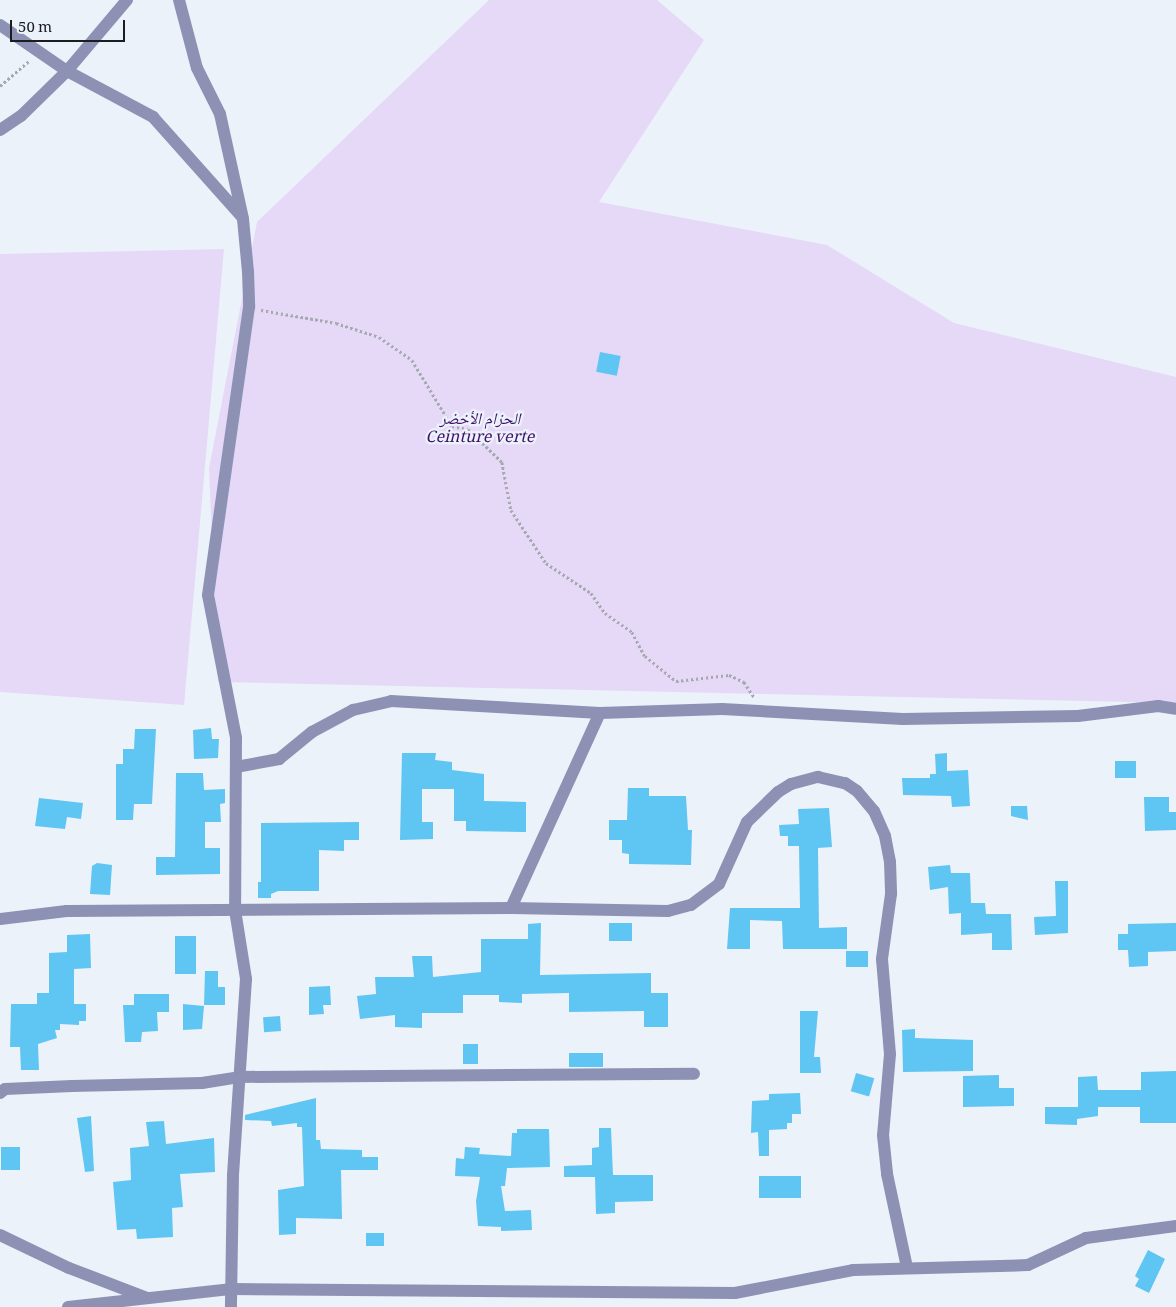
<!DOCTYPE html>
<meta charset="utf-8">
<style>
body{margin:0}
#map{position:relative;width:1176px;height:1307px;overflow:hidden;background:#ecf2fa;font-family:Georgia,"Noto Naskh Arabic",serif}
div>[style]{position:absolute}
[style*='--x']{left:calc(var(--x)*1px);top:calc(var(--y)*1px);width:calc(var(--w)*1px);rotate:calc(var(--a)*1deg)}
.green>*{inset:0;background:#e5d9f7}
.building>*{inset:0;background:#5fc5f2;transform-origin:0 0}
.path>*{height:2.5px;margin-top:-1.25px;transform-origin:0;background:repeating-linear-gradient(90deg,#a5aab0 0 2.5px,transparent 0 5px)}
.minor>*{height:12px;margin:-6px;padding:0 6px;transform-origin:6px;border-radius:6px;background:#8d92b5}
span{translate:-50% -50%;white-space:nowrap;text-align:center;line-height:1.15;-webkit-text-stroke:4.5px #ecf2fa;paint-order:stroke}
.park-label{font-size:16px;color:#42116c;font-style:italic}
.scale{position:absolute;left:10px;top:20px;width:115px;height:22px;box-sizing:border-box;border:2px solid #1b1d20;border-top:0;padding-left:6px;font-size:15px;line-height:18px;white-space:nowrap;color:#1b1d20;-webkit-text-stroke:4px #ecf2fa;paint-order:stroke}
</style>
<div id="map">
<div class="green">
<i style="clip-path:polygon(489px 0,657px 0,704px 40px,599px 202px,827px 245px,954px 323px,1176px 377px,1176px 703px,218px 682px,209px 468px,257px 222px)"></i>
<i style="clip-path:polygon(224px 249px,184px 705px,0 692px,0 254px)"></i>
</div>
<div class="building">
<i style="left:600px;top:352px;width:21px;height:20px;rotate:11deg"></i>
<i style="clip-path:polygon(211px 728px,212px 739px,219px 739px,218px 758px,194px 759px,193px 730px)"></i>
<i style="clip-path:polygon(135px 729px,156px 729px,152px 804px,134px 804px,133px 820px,116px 820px,116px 764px,123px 764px,123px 749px,134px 749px)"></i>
<i style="clip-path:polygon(402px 753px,436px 753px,435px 760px,452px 762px,452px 770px,484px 774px,484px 801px,526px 802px,526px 832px,466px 831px,466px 821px,454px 821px,454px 789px,422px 789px,422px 822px,433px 822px,433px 839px,400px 840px)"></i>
<i style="clip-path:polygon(947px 753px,947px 771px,968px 770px,970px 806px,952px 807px,951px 796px,903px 795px,902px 778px,930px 778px,930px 774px,936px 774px,935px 754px)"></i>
<i style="left:1115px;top:761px;width:21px;height:17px"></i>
<i style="clip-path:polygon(176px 773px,203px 773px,204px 790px,225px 789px,225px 803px,220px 804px,221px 822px,205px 822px,205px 848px,220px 848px,220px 874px,156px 875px,156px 857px,175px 857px)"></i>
<i style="clip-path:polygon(628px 788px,649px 788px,649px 796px,686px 796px,688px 830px,692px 830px,691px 865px,629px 864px,629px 854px,622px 853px,622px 840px,609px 840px,609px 820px,627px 820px)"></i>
<i style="clip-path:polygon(1144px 797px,1169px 797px,1169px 812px,1176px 812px,1176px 830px,1145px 831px)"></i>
<i style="clip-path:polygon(39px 798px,83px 803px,81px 819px,67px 817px,65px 829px,35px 826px)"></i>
<i style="clip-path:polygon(1011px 806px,1027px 806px,1028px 820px,1011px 816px)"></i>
<i style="clip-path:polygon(829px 808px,832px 847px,818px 848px,819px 928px,847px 927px,847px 949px,783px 949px,782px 921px,750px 920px,750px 949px,727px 949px,730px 908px,800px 908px,799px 846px,788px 846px,788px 836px,780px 836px,779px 825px,799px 824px,798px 809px)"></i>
<i style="clip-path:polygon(359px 822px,359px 840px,344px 840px,344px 851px,319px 850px,319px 891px,278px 891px,271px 894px,271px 898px,258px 898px,258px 882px,261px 882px,261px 823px)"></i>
<i style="clip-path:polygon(97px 863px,112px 865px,110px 895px,90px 894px,92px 866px)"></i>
<i style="clip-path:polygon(950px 865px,951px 873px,970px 873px,971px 903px,985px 903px,986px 914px,1011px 914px,1012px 950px,992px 950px,992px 933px,961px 935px,961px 913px,949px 914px,948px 887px,930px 890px,928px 867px)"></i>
<i style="clip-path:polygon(1055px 881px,1068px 881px,1068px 933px,1035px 935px,1034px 917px,1056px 916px)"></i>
<i style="clip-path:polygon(541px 923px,540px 975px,651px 973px,651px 993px,668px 993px,668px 1027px,644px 1027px,644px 1011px,569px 1012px,569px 993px,522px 994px,522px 1003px,499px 1002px,499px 995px,463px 995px,463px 1013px,422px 1013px,422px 1028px,395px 1027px,395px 1015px,360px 1019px,357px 996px,376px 994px,375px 977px,414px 977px,412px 956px,432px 956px,433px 977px,481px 972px,481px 939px,528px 939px,528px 924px)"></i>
<i style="left:632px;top:923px;width:18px;height:23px;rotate:90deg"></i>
<i style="clip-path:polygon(1176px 923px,1176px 951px,1148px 952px,1148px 966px,1129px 967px,1128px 950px,1118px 950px,1118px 934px,1128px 934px,1128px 924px)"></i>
<i style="clip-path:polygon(90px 934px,91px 968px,74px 969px,74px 1004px,86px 1004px,86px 1021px,79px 1021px,79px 1025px,60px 1024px,60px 1030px,55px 1030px,57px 1038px,38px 1044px,39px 1070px,21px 1070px,20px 1047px,10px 1047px,11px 1004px,37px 1004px,37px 993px,49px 993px,49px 953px,67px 952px,67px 935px)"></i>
<i style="left:175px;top:936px;width:21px;height:38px"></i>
<i style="left:868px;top:951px;width:16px;height:22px;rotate:90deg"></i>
<i style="clip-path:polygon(205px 971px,218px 971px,218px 987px,225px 987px,225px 1005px,204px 1005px)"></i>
<i style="clip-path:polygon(330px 986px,331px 1005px,323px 1005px,324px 1014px,309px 1015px,309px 987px)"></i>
<i style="clip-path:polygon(134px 994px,169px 994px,169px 1012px,157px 1012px,158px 1031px,142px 1032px,141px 1042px,125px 1042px,123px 1005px,134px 1005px)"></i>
<i style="clip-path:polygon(183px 1004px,204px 1006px,202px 1029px,183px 1030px)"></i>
<i style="clip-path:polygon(800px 1011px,818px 1011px,814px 1057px,820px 1057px,821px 1073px,800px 1073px)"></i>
<i style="left:280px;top:1016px;width:15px;height:17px;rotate:86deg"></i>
<i style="clip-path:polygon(915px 1029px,915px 1038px,973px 1040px,973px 1071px,903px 1072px,902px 1030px)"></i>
<i style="left:463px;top:1044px;width:15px;height:20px"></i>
<i style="left:569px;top:1053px;width:34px;height:14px"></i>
<i style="clip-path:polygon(1176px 1071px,1176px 1123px,1140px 1123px,1140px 1107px,1098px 1107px,1098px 1116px,1077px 1119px,1077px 1125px,1045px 1124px,1045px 1107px,1078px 1107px,1078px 1077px,1097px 1076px,1098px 1090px,1141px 1090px,1141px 1072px)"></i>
<i style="left:856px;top:1073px;width:19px;height:19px;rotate:16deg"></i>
<i style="clip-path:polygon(999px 1075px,999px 1088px,1014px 1088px,1014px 1106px,963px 1107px,963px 1076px)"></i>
<i style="clip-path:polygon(800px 1093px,801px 1114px,792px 1114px,792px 1123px,787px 1123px,787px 1129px,769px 1130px,769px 1156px,759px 1156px,758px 1132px,751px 1133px,752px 1101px,769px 1100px,769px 1094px)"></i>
<i style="clip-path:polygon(316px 1098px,316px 1140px,320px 1140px,321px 1149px,362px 1150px,362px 1157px,378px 1157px,378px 1170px,341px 1170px,342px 1219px,296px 1218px,296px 1234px,279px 1235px,278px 1190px,304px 1186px,302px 1127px,297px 1127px,297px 1123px,272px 1126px,271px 1121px,245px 1120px,245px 1115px)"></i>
<i style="clip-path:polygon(91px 1116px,94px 1171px,85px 1172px,77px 1118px)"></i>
<i style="clip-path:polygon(164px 1121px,166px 1144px,214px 1138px,215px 1172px,180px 1174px,183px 1207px,172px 1208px,173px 1237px,137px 1239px,136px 1229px,117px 1230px,113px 1182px,131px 1180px,130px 1148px,149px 1146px,146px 1122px)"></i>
<i style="clip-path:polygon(599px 1128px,611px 1128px,613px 1175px,653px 1175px,653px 1201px,615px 1202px,615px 1213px,596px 1214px,595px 1177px,564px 1177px,564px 1166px,592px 1165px,592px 1148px,599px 1147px)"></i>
<i style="clip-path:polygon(517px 1129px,549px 1129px,550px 1167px,507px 1168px,505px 1186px,501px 1186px,505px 1211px,531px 1210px,532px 1230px,501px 1231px,501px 1227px,478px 1226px,476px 1201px,480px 1177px,455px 1176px,456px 1158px,464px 1159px,465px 1147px,480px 1148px,479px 1154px,511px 1156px,512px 1133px,517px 1133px)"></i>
<i style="left:1px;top:1147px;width:19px;height:23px"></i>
<i style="left:759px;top:1176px;width:42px;height:22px"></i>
<i style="left:384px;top:1233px;width:13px;height:18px;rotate:90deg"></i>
<i style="clip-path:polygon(1148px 1250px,1165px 1259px,1149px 1293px,1135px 1286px,1139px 1279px,1135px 1276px)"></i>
</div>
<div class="path">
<i style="--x:0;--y:86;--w:38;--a:-41"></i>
<i style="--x:261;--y:310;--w:76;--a:9.8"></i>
<i style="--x:336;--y:323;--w:45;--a:18"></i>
<i style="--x:379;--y:337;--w:40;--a:34.9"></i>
<i style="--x:412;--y:360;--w:77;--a:58.8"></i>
<i style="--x:452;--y:426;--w:16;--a:11"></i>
<i style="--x:468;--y:429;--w:47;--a:44.1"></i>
<i style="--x:502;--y:462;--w:49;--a:79.4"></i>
<i style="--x:511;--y:510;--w:64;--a:56.6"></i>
<i style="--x:546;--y:563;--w:54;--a:33.7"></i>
<i style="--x:591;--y:593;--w:24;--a:55"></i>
<i style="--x:605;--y:613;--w:33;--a:35"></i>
<i style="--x:632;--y:632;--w:27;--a:62"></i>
<i style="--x:645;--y:656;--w:40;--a:39"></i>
<i style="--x:676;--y:681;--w:53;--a:-6.5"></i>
<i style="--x:729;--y:675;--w:17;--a:25"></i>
<i style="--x:744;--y:682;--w:18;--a:56"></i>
</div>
<div class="minor">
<i style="--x:179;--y:0;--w:70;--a:75.2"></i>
<i style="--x:197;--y:68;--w:51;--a:63.4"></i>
<i style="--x:220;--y:114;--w:107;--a:77.6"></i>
<i style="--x:243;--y:219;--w:53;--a:84.6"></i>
<i style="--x:248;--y:272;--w:35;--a:88"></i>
<i style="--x:249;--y:307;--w:291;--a:98.1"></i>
<i style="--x:208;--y:595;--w:146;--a:78.9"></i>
<i style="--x:236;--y:738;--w:172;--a:90.3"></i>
<i style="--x:235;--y:910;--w:70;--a:80.9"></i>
<i style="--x:246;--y:979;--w:196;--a:93.8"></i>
<i style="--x:233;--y:1175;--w:132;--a:90.9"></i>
<i style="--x:0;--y:25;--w:81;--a:34.5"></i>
<i style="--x:67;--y:71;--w:98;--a:28.1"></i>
<i style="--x:153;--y:117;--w:134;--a:48.3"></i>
<i style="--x:0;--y:130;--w:25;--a:-34"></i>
<i style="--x:21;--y:116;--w:64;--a:-44.4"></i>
<i style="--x:67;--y:71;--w:93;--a:-49.8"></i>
<i style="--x:236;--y:767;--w:44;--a:-10.5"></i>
<i style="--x:279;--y:759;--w:43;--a:-39.3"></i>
<i style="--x:312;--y:732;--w:47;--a:-28.2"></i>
<i style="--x:353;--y:710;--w:39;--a:-13"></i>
<i style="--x:391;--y:701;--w:209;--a:3.3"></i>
<i style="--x:600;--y:713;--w:122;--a:-1.9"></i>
<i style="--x:722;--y:709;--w:181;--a:3.2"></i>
<i style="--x:903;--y:719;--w:175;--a:-1"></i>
<i style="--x:1078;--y:716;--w:81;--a:-7.1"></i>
<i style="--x:1158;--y:706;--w:18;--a:9"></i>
<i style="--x:511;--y:908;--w:214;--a:-65.5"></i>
<i style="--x:0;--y:919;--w:67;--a:-6.8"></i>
<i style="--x:67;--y:911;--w:444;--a:-0.4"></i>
<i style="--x:511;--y:908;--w:157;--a:1.1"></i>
<i style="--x:668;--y:911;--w:24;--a:-15"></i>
<i style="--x:691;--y:905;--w:35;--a:-37"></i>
<i style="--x:719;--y:884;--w:68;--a:-65.7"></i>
<i style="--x:747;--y:822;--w:43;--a:-44.1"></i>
<i style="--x:778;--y:792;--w:15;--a:-32"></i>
<i style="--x:791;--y:784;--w:28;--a:-15"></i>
<i style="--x:818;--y:777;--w:28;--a:13"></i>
<i style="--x:845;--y:783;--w:14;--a:34"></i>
<i style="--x:857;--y:791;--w:26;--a:50"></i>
<i style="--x:874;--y:811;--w:27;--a:66"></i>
<i style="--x:885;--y:836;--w:26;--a:79"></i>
<i style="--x:890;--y:862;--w:32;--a:88"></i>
<i style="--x:891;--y:894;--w:66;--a:97.9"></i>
<i style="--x:882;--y:959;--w:95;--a:85.2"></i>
<i style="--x:890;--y:1054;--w:81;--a:94.9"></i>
<i style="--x:883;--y:1135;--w:39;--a:84"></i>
<i style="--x:887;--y:1174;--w:95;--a:77.9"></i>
<i style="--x:0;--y:1093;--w:6;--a:-39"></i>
<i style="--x:5;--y:1089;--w:67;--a:-2.6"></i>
<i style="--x:72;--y:1086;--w:130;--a:-1.3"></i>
<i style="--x:202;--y:1083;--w:36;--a:-9"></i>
<i style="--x:238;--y:1077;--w:456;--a:-0.4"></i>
<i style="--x:0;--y:1235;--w:76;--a:25.6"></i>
<i style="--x:69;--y:1268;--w:84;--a:21"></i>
<i style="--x:68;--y:1307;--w:163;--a:-6.3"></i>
<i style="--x:230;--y:1289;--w:505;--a:0.45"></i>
<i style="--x:735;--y:1293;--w:120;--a:-11"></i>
<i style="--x:853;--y:1270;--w:175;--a:-1.6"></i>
<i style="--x:1028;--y:1265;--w:64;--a:-25"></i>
<i style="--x:1086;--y:1238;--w:91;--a:-7.6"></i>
</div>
<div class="park-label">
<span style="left:480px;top:430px">الحزام الأخضر<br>Ceinture verte</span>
</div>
<div class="scale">50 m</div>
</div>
